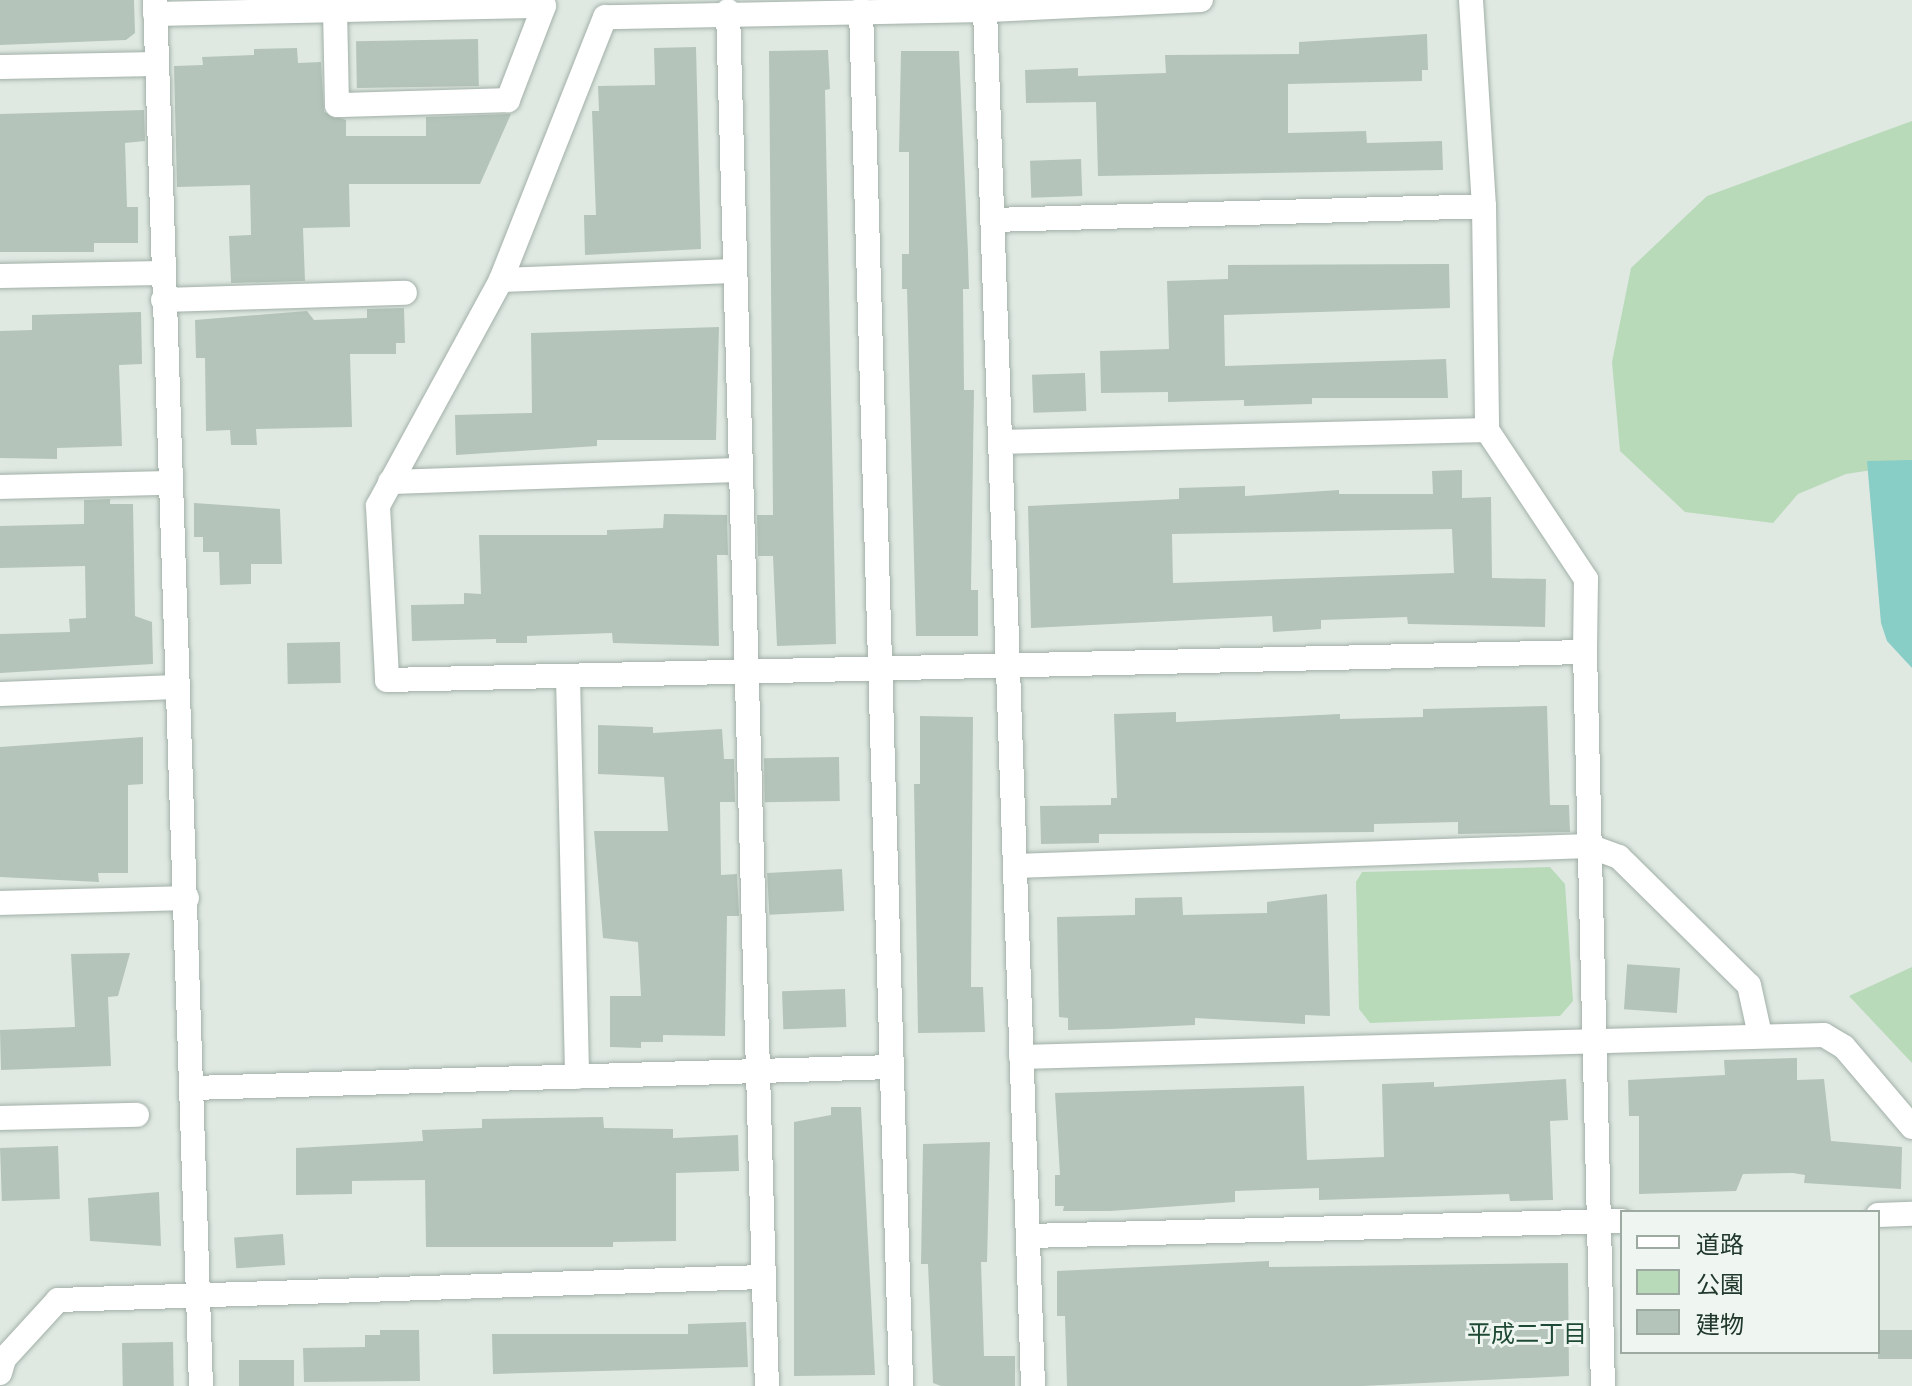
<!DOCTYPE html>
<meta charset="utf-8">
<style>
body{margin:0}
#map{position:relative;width:1912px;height:1386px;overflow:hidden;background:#dfe9e2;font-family:Montserrat,"Noto Sans JP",sans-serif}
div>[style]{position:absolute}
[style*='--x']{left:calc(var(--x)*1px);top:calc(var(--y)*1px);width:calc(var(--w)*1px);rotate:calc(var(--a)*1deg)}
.green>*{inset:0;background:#b8dab9}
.water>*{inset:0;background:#88cdc6}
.building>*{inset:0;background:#b4c4ba;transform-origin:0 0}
.roads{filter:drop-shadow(0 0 2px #a2b0a8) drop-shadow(0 0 2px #a2b0a8)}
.minor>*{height:24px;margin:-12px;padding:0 12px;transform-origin:12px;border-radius:12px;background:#fff}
span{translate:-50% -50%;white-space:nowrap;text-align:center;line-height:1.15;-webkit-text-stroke:6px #eff6f1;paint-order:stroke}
.neighbourhood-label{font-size:24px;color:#1e4934}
.legend{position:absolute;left:1620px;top:1210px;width:260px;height:144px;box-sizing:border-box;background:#eff6f1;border:2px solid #9daaa2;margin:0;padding:10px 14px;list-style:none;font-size:24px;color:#21382c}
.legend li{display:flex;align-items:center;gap:16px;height:40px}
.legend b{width:40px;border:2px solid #9daaa2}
</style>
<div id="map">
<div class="green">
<i style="clip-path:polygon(1912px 121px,1912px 464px,1846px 474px,1798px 494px,1773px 523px,1685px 512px,1620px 451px,1612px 362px,1631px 268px,1707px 196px)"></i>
<i style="clip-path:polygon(1550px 867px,1565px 884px,1573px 1001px,1560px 1016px,1370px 1023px,1359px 1009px,1356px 882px,1362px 872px)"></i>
<i style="clip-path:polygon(1912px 967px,1912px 1063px,1849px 996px)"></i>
</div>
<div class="water">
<i style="clip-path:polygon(1912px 460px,1912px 668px,1887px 641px,1881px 623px,1867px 461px)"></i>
</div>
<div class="building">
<i style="clip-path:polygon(0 0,134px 0,135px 33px,126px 40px,0 45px)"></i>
<i style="clip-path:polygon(1427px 34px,1428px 70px,1422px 70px,1422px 81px,1288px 84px,1288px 133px,1366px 131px,1367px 143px,1442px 141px,1443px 170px,1098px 176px,1096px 102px,1026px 103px,1025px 70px,1078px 68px,1078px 76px,1166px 73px,1165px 55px,1299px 54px,1299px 42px)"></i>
<i style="left:478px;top:39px;width:47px;height:122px;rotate:89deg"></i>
<i style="clip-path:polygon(696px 47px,701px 249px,585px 255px,584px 215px,596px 215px,592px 111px,599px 111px,598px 86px,655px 85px,654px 48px)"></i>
<i style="clip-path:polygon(297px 48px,298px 63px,321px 62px,324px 112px,346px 120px,346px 136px,426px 136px,426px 117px,511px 114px,480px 184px,349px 184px,350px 227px,303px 228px,305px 281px,231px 283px,229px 236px,251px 235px,250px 185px,177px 187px,174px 66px,203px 65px,202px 57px,254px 55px,254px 49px)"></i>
<i style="clip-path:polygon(828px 50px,830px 89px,825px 90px,836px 644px,777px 646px,773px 556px,758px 556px,757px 515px,773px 515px,769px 51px)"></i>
<i style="clip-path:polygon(901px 51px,959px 51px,968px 253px,969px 289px,963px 289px,964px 390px,974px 390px,971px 590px,978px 590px,978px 636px,916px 636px,907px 289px,902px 289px,902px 254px,909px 254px,909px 152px,899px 152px)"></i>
<i style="clip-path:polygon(144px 110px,145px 141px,125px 143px,127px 207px,138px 207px,138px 243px,94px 243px,94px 252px,0 252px,0 114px)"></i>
<i style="left:1081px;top:159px;width:37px;height:51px;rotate:88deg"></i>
<i style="clip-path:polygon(1449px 264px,1450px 308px,1224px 315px,1225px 366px,1446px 359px,1448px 398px,1312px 398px,1312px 404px,1244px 406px,1244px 400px,1168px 402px,1168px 392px,1101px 393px,1100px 351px,1169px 349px,1167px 281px,1228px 279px,1228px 265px)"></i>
<i style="clip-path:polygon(404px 308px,405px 343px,396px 343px,396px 354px,350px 354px,352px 427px,256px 429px,257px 445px,231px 445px,230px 430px,206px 431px,205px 358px,196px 358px,195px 320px,307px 311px,314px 320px,367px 318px,367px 309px)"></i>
<i style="clip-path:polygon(141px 312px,142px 364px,119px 365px,122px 446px,57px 448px,57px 459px,0 458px,0 331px,32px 330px,32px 315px)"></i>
<i style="clip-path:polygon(719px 327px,716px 440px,597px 440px,597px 446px,456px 455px,455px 415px,532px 413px,531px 333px)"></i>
<i style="left:1085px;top:373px;width:38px;height:53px;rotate:88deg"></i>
<i style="clip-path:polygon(evenodd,1462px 470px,1462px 498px,1491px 497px,1492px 578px,1546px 579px,1545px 627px,1408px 624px,1407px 617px,1321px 620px,1321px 629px,1273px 632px,1272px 616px,1031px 628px,1028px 506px,1179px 499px,1179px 488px,1245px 486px,1245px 496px,1339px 490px,1339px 494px,1433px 494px,1432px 471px,1462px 470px,1452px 529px,1454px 573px,1173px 583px,1172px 534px,1452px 529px)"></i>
<i style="clip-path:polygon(110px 499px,110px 504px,133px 504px,135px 616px,152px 622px,153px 664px,0 673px,0 634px,70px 632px,69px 619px,86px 618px,85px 566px,0 568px,0 526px,84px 524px,84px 500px)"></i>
<i style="clip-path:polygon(194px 503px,280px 509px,282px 564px,251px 564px,251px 584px,220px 585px,219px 552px,203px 552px,203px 537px,194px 537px)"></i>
<i style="clip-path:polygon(664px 514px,727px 515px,728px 555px,717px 555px,719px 646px,613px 643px,612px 633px,527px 636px,527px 643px,496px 643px,496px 639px,412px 641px,411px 605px,464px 604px,464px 593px,481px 594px,479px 535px,607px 535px,607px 530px,663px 528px)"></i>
<i style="left:340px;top:642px;width:41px;height:53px;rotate:89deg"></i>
<i style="clip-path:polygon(1547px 706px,1550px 805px,1569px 805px,1570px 832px,1458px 834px,1458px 822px,1374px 824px,1374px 832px,1099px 834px,1099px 843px,1041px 844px,1040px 806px,1111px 805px,1111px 798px,1117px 798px,1114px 714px,1176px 712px,1176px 722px,1340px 714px,1340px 719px,1423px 717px,1423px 709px)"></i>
<i style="clip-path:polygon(920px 716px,973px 717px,971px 987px,983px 987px,985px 1032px,918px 1033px,914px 784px,920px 784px)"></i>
<i style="clip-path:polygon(598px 725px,653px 727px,653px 733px,722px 729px,724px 759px,734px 759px,735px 802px,720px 802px,721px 875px,737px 874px,739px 916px,727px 916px,725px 1036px,663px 1035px,663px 1042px,641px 1042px,641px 1048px,610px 1047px,610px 996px,641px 996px,638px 942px,603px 938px,594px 831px,668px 831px,664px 777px,598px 774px)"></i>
<i style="clip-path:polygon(143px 737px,143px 784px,128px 785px,128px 873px,98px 873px,99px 882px,0 877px,0 747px)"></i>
<i style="left:839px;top:757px;width:44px;height:75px;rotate:89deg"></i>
<i style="left:842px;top:869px;width:42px;height:75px;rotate:87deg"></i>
<i style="clip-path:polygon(1327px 894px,1330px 1016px,1305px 1015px,1305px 1024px,1195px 1018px,1195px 1025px,1111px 1029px,1068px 1030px,1068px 1018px,1059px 1017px,1057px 917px,1135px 915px,1135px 898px,1182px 897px,1183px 915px,1267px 913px,1267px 902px)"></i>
<i style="clip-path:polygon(130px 953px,118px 996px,108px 997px,111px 1066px,1px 1070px,0 1030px,75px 1027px,71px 954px)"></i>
<i style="left:1680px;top:968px;width:45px;height:53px;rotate:94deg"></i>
<i style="left:845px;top:989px;width:38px;height:63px;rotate:88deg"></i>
<i style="clip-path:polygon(1797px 1058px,1797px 1080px,1824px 1079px,1831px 1141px,1902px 1147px,1901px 1189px,1804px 1183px,1805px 1175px,1793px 1173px,1743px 1174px,1736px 1191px,1639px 1194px,1639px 1116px,1629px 1116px,1628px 1080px,1725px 1075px,1724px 1060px)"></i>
<i style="clip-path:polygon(1566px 1079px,1568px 1120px,1550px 1121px,1553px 1200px,1510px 1201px,1509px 1194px,1319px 1200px,1319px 1188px,1235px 1191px,1235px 1202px,1110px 1211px,1063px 1211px,1064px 1206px,1055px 1206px,1055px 1175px,1060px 1175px,1055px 1093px,1304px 1086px,1307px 1160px,1384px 1157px,1382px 1084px,1434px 1082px,1434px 1087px)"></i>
<i style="clip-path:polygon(831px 1107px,861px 1107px,875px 1375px,794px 1376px,794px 1122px,831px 1115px)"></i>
<i style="clip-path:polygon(603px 1117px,604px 1128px,673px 1129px,673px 1138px,738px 1135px,739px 1171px,676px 1173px,676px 1241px,613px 1242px,613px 1247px,426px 1247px,425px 1180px,352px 1181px,352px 1194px,296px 1195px,296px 1148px,423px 1141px,422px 1130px,482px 1128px,482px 1119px)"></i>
<i style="clip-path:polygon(990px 1142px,987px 1262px,981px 1262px,984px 1356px,1015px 1356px,1015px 1386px,941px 1386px,933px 1383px,928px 1264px,921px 1264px,923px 1144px)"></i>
<i style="left:58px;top:1146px;width:53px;height:58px;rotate:88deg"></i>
<i style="clip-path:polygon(159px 1192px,161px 1246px,90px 1241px,88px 1198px)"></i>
<i style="left:283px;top:1234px;width:31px;height:49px;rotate:86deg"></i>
<i style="clip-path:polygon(1269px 1261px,1269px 1267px,1568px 1263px,1569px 1376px,1362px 1386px,1067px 1386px,1065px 1316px,1057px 1316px,1057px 1271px)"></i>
<i style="clip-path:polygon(746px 1322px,748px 1367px,493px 1374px,492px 1334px,688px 1334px,688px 1324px)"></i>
<i style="clip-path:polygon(380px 1330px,419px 1330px,420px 1381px,304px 1382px,303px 1348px,365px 1347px,365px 1335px,380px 1335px)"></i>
<i style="left:1912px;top:1330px;width:29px;height:34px;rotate:90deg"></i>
<i style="left:173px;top:1342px;width:44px;height:51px;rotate:89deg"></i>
<i style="left:239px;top:1360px;width:55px;height:26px"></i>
</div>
<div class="roads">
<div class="minor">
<i style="--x:155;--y:0;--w:1387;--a:88.1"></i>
<i style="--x:1201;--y:0;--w:216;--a:177.3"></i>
<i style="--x:985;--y:10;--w:380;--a:178.9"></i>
<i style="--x:605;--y:17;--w:283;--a:111.6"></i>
<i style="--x:501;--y:280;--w:257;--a:118.6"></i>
<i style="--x:378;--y:506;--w:174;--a:87"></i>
<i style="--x:387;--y:680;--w:1198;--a:-1.34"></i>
<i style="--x:1585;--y:652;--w:734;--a:88.6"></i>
<i style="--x:1471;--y:0;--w:206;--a:86.4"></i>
<i style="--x:1484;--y:206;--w:224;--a:89.2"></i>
<i style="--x:1487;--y:430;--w:179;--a:56.4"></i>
<i style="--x:1586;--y:579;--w:73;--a:90.8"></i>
<i style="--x:861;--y:10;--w:1377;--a:88.33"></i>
<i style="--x:985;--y:10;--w:1377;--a:88"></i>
<i style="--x:728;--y:11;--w:1376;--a:88.38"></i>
<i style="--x:155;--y:14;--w:389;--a:-1.2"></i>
<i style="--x:544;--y:6;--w:101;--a:111"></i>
<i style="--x:508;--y:100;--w:171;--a:178.3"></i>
<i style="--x:337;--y:105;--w:95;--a:-91.2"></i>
<i style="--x:0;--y:67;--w:157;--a:-1.1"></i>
<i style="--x:992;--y:220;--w:492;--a:-1.6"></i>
<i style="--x:0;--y:276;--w:162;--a:-1.1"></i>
<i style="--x:501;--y:280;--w:233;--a:-2.2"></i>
<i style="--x:163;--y:300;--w:242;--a:-1.7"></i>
<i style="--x:1000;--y:442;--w:487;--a:-1.4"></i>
<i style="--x:390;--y:482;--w:349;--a:-2"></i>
<i style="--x:0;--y:487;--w:167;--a:-1.4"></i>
<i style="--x:568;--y:676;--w:401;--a:88.7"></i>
<i style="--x:0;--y:694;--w:176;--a:-2.3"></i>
<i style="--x:1015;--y:866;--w:574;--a:-2"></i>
<i style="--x:1589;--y:846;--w:32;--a:20"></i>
<i style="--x:1619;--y:857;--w:182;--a:44.6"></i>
<i style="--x:1749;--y:985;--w:51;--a:77.6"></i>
<i style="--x:0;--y:903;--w:187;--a:-1.5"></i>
<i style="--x:1021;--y:1057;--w:803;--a:-1.57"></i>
<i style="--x:1824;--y:1035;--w:23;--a:31"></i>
<i style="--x:1844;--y:1047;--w:105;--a:49.6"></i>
<i style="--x:193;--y:1088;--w:699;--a:-1.72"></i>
<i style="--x:0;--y:1118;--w:137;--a:-1.3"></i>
<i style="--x:1878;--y:1215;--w:34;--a:-2"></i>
<i style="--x:1028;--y:1236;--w:594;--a:-1.45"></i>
<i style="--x:0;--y:1373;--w:15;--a:-74"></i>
<i style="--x:4;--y:1359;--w:80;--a:-47.5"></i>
<i style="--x:58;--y:1300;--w:705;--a:-1.87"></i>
</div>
</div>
<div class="neighbourhood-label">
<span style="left:1527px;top:1334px">平成二丁目</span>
</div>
<ul class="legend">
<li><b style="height:10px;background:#fff"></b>道路</li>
<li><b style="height:22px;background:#b8dab9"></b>公園</li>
<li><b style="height:22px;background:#b4c4ba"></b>建物</li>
</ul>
</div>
